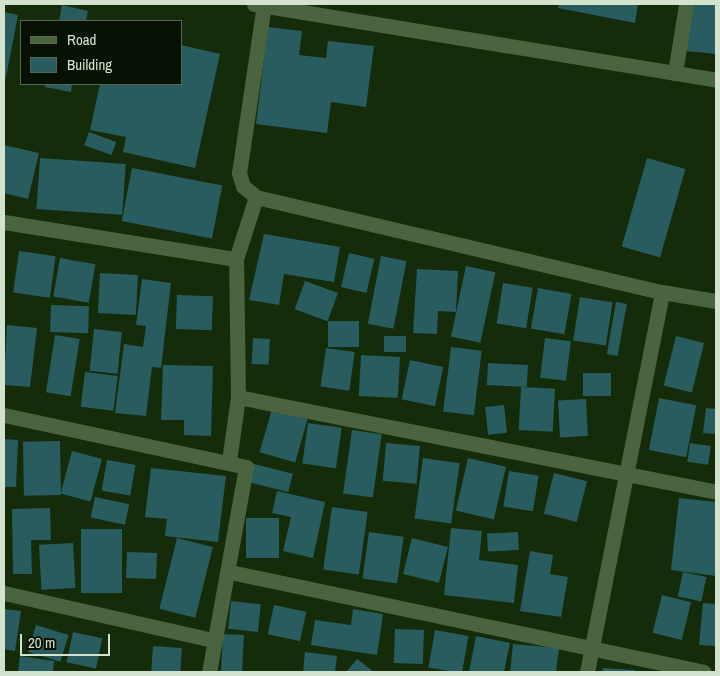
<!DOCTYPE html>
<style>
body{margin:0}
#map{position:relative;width:720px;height:676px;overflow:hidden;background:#152c0a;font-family:"Archivo Narrow",sans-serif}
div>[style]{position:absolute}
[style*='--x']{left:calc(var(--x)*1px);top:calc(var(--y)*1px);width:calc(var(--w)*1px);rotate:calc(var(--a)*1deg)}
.building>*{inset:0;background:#285c5e;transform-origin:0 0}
.street>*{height:15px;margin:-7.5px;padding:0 7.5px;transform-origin:7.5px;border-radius:7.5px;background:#4a6440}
span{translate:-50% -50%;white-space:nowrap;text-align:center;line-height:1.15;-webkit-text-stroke:5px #071104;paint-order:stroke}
.frame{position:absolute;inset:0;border:5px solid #d3e2cd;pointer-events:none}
.legend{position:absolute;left:20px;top:20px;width:162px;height:65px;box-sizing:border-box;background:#071104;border:1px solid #596554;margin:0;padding:6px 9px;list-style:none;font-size:15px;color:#d3e2cd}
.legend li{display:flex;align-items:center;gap:10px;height:25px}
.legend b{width:25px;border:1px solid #596554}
.scale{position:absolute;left:20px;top:634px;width:90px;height:22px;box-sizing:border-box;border:2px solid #d3e2cd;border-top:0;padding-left:6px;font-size:15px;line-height:18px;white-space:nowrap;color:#d3e2cd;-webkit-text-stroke:4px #071104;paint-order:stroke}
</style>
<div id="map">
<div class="building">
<i style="clip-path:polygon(559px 4px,638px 4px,635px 23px,558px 8px)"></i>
<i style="clip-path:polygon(691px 4px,716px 4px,716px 54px,686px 51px)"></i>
<i style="clip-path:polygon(62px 5px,88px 11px,86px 21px,59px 21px)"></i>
<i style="clip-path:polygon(4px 12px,18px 15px,6px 77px,4px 77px)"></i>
<i style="clip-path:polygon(268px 27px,302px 31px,299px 55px,326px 58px,328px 41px,374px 46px,366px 107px,331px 102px,327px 133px,256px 124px)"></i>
<i style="clip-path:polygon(181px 45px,220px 54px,195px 168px,123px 152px,126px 137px,90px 130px,100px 84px,181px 84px)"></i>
<i style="clip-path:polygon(45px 84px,72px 84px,71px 92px,45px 87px)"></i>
<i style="left:89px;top:132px;width:29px;height:14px;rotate:20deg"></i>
<i style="clip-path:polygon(4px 145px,39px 153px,28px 199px,4px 193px)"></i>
<i style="left:40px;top:158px;width:86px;height:51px;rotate:4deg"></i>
<i style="left:647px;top:158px;width:40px;height:92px;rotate:16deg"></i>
<i style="left:132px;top:168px;width:92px;height:54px;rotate:11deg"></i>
<i style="clip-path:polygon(264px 234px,340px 247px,334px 282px,284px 274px,279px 305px,249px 300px)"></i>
<i style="left:19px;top:251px;width:37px;height:42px;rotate:8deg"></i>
<i style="left:349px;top:253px;width:26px;height:35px;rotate:13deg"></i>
<i style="left:381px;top:256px;width:26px;height:69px;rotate:11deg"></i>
<i style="left:60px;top:258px;width:36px;height:39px;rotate:10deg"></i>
<i style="left:466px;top:266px;width:30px;height:72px;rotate:12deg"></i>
<i style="clip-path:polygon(417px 269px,458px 271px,456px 312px,438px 311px,437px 334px,413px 333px)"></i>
<i style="left:100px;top:273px;width:38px;height:40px;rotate:3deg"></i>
<i style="clip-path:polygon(142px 279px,171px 283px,161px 368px,152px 367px,146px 416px,115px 413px,124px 344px,143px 347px,146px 326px,136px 325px)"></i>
<i style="left:305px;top:281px;width:35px;height:30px;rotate:20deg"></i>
<i style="left:503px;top:283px;width:30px;height:41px;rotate:9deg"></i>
<i style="left:538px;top:288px;width:34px;height:41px;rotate:10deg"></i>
<i style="left:177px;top:295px;width:36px;height:34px;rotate:2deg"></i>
<i style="left:580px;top:297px;width:33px;height:44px;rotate:9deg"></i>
<i style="left:616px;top:302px;width:11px;height:53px;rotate:10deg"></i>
<i style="left:51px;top:305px;width:38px;height:27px;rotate:2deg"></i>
<i style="left:328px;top:321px;width:31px;height:26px"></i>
<i style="clip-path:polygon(7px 325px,37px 328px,30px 387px,4px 385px)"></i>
<i style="left:94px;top:329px;width:28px;height:42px;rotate:6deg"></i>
<i style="left:55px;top:335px;width:25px;height:58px;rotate:9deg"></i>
<i style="left:384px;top:336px;width:22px;height:16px"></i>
<i style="left:676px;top:336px;width:29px;height:51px;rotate:14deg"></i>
<i style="left:253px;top:338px;width:17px;height:26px;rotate:3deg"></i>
<i style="left:545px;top:338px;width:26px;height:40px;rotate:7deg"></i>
<i style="left:451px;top:347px;width:31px;height:65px;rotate:7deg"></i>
<i style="left:326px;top:348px;width:29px;height:39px;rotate:8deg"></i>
<i style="left:361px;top:355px;width:39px;height:41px;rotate:3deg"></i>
<i style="left:410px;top:360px;width:34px;height:40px;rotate:12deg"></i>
<i style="left:488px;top:363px;width:40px;height:22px;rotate:3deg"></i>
<i style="clip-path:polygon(163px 365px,213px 366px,211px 436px,184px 435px,184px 420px,161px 420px)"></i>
<i style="left:85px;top:372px;width:33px;height:35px;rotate:7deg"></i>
<i style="left:583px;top:373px;width:28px;height:23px"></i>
<i style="left:521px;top:387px;width:34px;height:43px;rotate:3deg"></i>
<i style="left:659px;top:398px;width:38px;height:53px;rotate:11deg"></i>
<i style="left:586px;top:399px;width:37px;height:28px;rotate:87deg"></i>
<i style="left:504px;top:405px;width:28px;height:19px;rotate:84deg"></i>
<i style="clip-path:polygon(706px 408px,716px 409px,716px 434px,703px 433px)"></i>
<i style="left:272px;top:409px;width:37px;height:45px;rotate:16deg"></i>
<i style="left:308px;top:423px;width:34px;height:41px;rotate:8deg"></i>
<i style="left:352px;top:430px;width:30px;height:64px;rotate:8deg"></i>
<i style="clip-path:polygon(4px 439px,18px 440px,16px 487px,4px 487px)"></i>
<i style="left:60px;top:441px;width:54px;height:37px;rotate:89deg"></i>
<i style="left:386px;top:443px;width:34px;height:38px;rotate:5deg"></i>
<i style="left:690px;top:443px;width:21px;height:19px;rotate:8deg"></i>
<i style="left:72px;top:451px;width:31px;height:44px;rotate:15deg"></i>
<i style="left:423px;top:458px;width:37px;height:61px;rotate:8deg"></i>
<i style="left:468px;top:458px;width:39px;height:54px;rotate:13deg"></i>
<i style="left:107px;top:460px;width:29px;height:31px;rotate:10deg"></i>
<i style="left:254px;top:464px;width:40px;height:19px;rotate:14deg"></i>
<i style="clip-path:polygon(151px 468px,226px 476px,218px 542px,165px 536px,167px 519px,145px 517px)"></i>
<i style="left:509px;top:471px;width:30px;height:36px;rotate:9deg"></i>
<i style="left:554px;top:473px;width:34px;height:42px;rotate:14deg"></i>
<i style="clip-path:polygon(277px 491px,325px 502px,313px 558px,283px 551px,291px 517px,272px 513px)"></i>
<i style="left:95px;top:497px;width:35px;height:21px;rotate:12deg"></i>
<i style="clip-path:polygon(679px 498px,716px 502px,716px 576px,671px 570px)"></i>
<i style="left:332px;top:507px;width:36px;height:63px;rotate:8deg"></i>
<i style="clip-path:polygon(50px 508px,51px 540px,31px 540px,32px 574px,13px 574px,12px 509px)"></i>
<i style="left:246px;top:518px;width:33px;height:40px"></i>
<i style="clip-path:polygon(451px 528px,482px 531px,479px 560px,518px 565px,514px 603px,444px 595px)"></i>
<i style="left:81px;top:529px;width:41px;height:64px"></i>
<i style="left:369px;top:532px;width:35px;height:47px;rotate:8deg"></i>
<i style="left:518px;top:532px;width:18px;height:31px;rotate:87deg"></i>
<i style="left:177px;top:538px;width:37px;height:73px;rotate:14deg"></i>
<i style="left:412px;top:538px;width:37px;height:37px;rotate:14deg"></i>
<i style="left:73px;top:543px;width:45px;height:34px;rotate:87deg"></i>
<i style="clip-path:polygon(530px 551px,553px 555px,550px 574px,568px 577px,561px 617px,520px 611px)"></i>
<i style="left:127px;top:552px;width:30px;height:26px;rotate:2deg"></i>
<i style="left:683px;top:572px;width:24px;height:25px;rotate:12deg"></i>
<i style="left:662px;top:595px;width:30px;height:39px;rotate:14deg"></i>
<i style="left:231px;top:601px;width:30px;height:28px;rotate:6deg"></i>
<i style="clip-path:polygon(703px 603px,716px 604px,716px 646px,699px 645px)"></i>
<i style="left:274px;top:605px;width:33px;height:30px;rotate:12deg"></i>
<i style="clip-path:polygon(4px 609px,21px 611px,15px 651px,4px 649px)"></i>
<i style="clip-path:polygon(353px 609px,383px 614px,377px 655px,311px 645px,315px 620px,351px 625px)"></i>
<i style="left:36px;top:625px;width:34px;height:28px;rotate:17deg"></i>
<i style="left:395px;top:629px;width:29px;height:34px;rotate:2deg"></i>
<i style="left:435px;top:630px;width:34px;height:38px;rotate:10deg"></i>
<i style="left:73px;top:632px;width:30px;height:31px;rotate:12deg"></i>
<i style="left:223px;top:634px;width:21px;height:38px;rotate:3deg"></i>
<i style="clip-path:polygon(476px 636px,510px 643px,504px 672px,469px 672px)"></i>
<i style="clip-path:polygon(513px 644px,559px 648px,556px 672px,510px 672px)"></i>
<i style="left:153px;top:646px;width:29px;height:26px;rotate:4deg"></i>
<i style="clip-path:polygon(305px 652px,337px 656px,335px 672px,303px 672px)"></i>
<i style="clip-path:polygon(20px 656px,54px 661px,53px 672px,18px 672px)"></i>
<i style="clip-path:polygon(357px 659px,374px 672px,347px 671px)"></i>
<i style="clip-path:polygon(603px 668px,635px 670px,635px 672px,602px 672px)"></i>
</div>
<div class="street">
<i style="--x:254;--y:4;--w:468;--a:9.3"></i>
<i style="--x:264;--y:4;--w:171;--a:98.4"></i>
<i style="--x:239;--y:173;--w:14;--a:73"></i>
<i style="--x:243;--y:186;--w:17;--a:40"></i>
<i style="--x:256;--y:197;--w:417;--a:13.2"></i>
<i style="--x:662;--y:292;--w:55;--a:9.5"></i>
<i style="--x:675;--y:73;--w:70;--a:-80.9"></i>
<i style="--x:4;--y:222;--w:235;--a:9.1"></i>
<i style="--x:238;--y:397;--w:487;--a:11.2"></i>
<i style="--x:4;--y:415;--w:248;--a:12.1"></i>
<i style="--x:246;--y:467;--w:208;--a:100.2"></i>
<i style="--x:229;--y:461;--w:65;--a:-82"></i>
<i style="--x:238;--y:397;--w:138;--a:-90.8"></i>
<i style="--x:236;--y:259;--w:65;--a:-72.1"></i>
<i style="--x:230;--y:572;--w:484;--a:11.9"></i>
<i style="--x:4;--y:593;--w:214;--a:12.7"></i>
<i style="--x:587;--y:672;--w:387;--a:-78.8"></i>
</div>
<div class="frame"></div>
<ul class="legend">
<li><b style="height:6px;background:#4a6440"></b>Road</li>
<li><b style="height:14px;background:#285c5e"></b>Building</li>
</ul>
<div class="scale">20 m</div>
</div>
